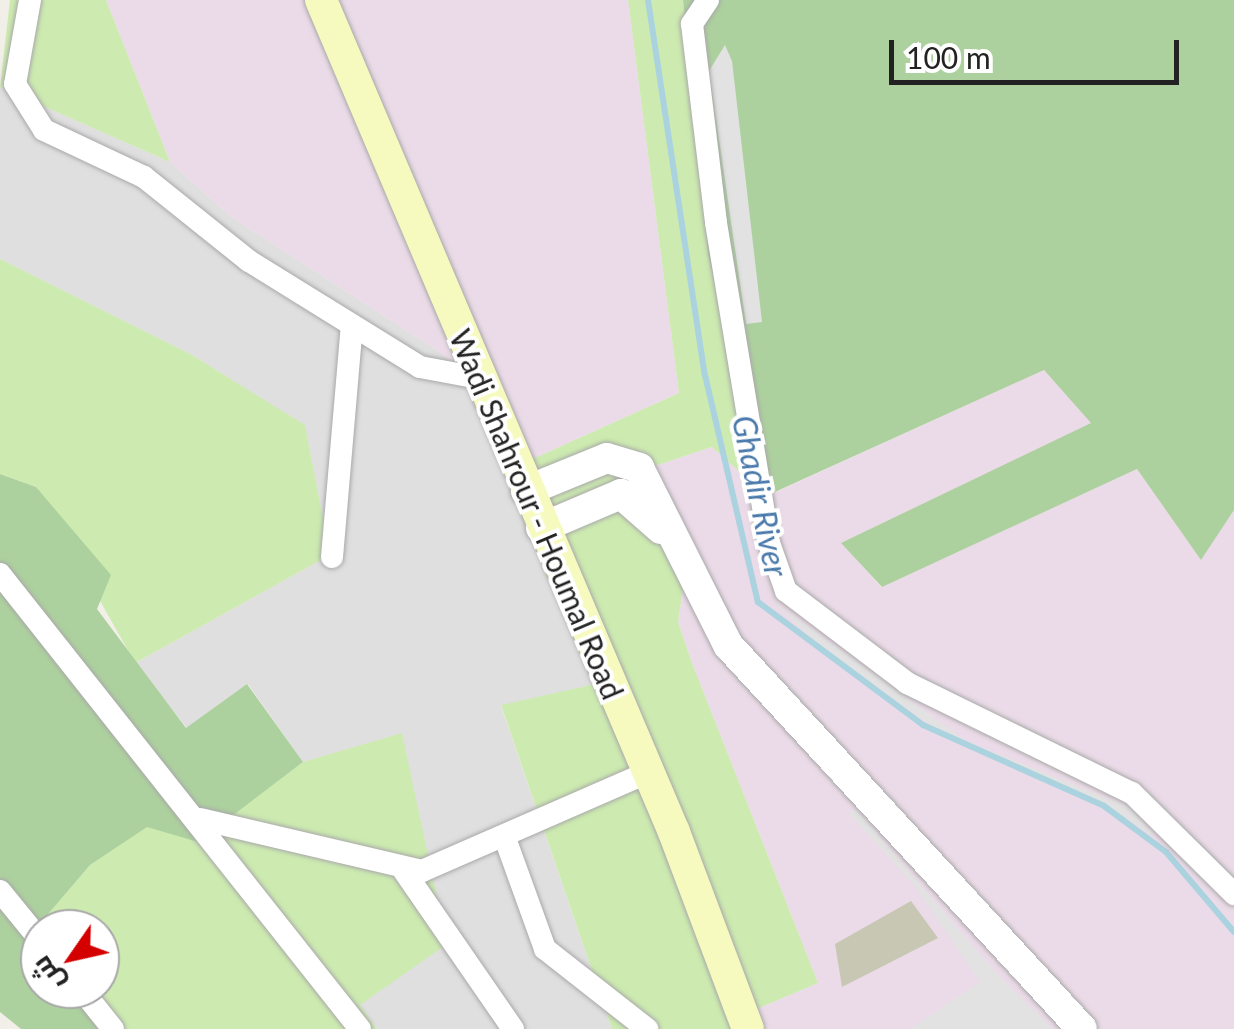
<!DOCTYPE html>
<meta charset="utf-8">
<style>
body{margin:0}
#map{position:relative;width:1234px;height:1029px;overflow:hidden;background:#f2efe9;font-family:Lato,Cairo,sans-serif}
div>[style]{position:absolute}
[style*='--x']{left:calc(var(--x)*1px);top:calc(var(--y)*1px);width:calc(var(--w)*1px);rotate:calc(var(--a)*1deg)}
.residential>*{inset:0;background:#e0dfdf}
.industrial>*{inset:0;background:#ebdbe8}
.construction>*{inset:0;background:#c7c7b4}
.grass>*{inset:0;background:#cdebb0}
.forest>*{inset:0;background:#add19e}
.parking>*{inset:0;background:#e2e2e2}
.stream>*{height:6px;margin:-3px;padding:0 3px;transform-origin:3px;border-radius:3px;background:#aad3df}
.roads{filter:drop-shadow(0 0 2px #a9a9a9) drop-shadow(0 0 2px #a9a9a9)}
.minor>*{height:22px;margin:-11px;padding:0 11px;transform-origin:11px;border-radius:11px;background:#fff}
.tertiary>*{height:30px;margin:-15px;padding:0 15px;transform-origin:15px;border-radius:15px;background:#fff}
.secondary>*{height:32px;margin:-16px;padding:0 16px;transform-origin:16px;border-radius:16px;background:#f7fabf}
span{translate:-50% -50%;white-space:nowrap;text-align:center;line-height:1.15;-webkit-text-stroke:8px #fff;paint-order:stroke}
.street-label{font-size:30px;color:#222}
.water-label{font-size:32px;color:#4a7aab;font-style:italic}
.north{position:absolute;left:20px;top:909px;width:100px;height:100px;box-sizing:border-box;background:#fff;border:2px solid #a7a7a7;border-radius:50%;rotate:236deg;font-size:28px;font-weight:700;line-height:40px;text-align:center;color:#222}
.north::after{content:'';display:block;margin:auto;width:35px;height:45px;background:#d40000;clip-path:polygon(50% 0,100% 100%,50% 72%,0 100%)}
.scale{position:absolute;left:889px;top:40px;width:290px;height:45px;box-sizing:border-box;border:5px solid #222;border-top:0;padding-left:12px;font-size:30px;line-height:35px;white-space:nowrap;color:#222;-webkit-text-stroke:8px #fff;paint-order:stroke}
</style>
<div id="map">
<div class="residential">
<i style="clip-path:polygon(0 87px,170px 162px,230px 216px,495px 388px,601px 683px,501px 706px,612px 1029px,377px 1029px,360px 1006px,428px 869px,402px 734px,303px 762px,248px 684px,187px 728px,135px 663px,330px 555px,305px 426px,192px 355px,0 259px)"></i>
</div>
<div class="industrial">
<i style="clip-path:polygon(106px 0,628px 0,679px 393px,526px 462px,495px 388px,230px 216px,170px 162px)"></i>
<i style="clip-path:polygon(1044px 370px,1092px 423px,842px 543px,881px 587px,1137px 469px,1201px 559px,1234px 510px,1234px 1029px,760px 1029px,754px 1010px,818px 983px,692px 663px,678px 622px,683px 589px,633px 473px,712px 447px,767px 496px)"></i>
</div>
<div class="construction">
<i style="clip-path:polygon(911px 901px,938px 938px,842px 987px,835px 944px)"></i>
</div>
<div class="grass">
<i style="clip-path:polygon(10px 0,106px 0,170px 162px,0 87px)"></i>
<i style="clip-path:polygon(628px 0,683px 0,708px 255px,766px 496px,712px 447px,633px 473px,683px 589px,678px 622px,692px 663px,818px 983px,754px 1010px,760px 1029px,612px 1029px,501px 705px,600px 683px,526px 462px,679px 393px)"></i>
<i style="clip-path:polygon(0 259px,192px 355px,305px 425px,330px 555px,135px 663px,36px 487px,0 474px)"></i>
<i style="clip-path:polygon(402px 733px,447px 944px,360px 1005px,377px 1029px,124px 1029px,89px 989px,100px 989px,100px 929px,35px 928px,90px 865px,147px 826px,198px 841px,303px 762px)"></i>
</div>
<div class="forest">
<i style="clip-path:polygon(683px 0,1234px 0,1234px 510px,1201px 560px,1137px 469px,882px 587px,841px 543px,1091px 423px,1044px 370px,766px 496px,708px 255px)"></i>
<i style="clip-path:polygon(0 474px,36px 487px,111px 575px,97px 609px,186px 728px,247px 684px,303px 762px,198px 842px,147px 827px,90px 865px,36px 928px,40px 989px,89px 989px,124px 1029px,21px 1029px,0 1012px)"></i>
</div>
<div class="parking">
<i style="clip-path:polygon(725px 45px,732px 61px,762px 322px,746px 324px,709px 71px)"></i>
<i style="clip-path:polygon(771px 600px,966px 741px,1129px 807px,1157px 839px,1096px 799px,944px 734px,836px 661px)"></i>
<i style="clip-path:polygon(856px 809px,995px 972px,1053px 1029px,910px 1029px,980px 982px,914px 885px,849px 814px)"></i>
</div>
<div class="stream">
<i style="--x:648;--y:0;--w:379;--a:81.4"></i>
<i style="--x:705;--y:375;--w:233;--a:76.9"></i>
<i style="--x:758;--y:602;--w:206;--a:36.7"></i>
<i style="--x:923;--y:725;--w:198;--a:24.1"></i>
<i style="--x:1104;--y:806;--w:77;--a:36.6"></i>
<i style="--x:1166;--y:852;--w:105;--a:49.6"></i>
</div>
<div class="roads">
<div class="minor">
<i style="--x:30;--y:0;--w:85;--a:100.1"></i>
<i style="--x:15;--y:84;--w:54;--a:57.8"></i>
<i style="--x:44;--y:130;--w:110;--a:25.2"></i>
<i style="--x:144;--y:177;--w:134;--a:38.7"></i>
<i style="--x:249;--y:261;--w:201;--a:31.8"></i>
<i style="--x:420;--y:367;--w:60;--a:10.6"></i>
<i style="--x:708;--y:0;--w:29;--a:124"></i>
<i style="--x:692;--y:24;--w:200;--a:83.1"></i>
<i style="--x:716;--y:223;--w:324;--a:80.6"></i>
<i style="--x:769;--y:543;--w:51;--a:70.5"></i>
<i style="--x:786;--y:591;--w:152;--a:37.2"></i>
<i style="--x:907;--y:683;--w:250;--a:26.1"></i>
<i style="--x:1132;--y:793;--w:144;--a:44.7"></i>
<i style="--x:332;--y:557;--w:232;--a:-85.1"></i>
<i style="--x:0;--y:574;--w:580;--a:51.65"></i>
<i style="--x:200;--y:819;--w:228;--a:13.2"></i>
<i style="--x:422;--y:871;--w:248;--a:-23.6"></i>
<i style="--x:506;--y:841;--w:115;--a:70.1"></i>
<i style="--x:545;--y:949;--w:130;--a:38.1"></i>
<i style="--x:404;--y:871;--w:192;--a:55.4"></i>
<i style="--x:0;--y:891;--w:63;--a:50.8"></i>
<i style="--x:81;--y:989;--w:51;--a:51.3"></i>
</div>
<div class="tertiary">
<i style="--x:526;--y:491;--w:87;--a:-22.2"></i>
<i style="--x:607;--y:458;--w:34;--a:17"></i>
<i style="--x:639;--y:468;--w:198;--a:63.3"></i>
<i style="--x:728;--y:645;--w:522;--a:47.33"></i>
<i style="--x:541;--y:528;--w:87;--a:-23"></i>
<i style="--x:621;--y:494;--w:53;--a:41.2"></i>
</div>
<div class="secondary">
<i style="--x:321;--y:0;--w:904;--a:67.01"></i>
<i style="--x:674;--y:832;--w:210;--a:69.4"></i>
</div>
</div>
<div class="street-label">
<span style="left:537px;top:514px;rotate:67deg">Wadi Shahrour - Houmal Road</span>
</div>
<div class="water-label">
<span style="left:760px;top:496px;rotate:78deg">Ghadir River</span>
</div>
<div class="north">ش</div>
<div class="scale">100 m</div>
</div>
